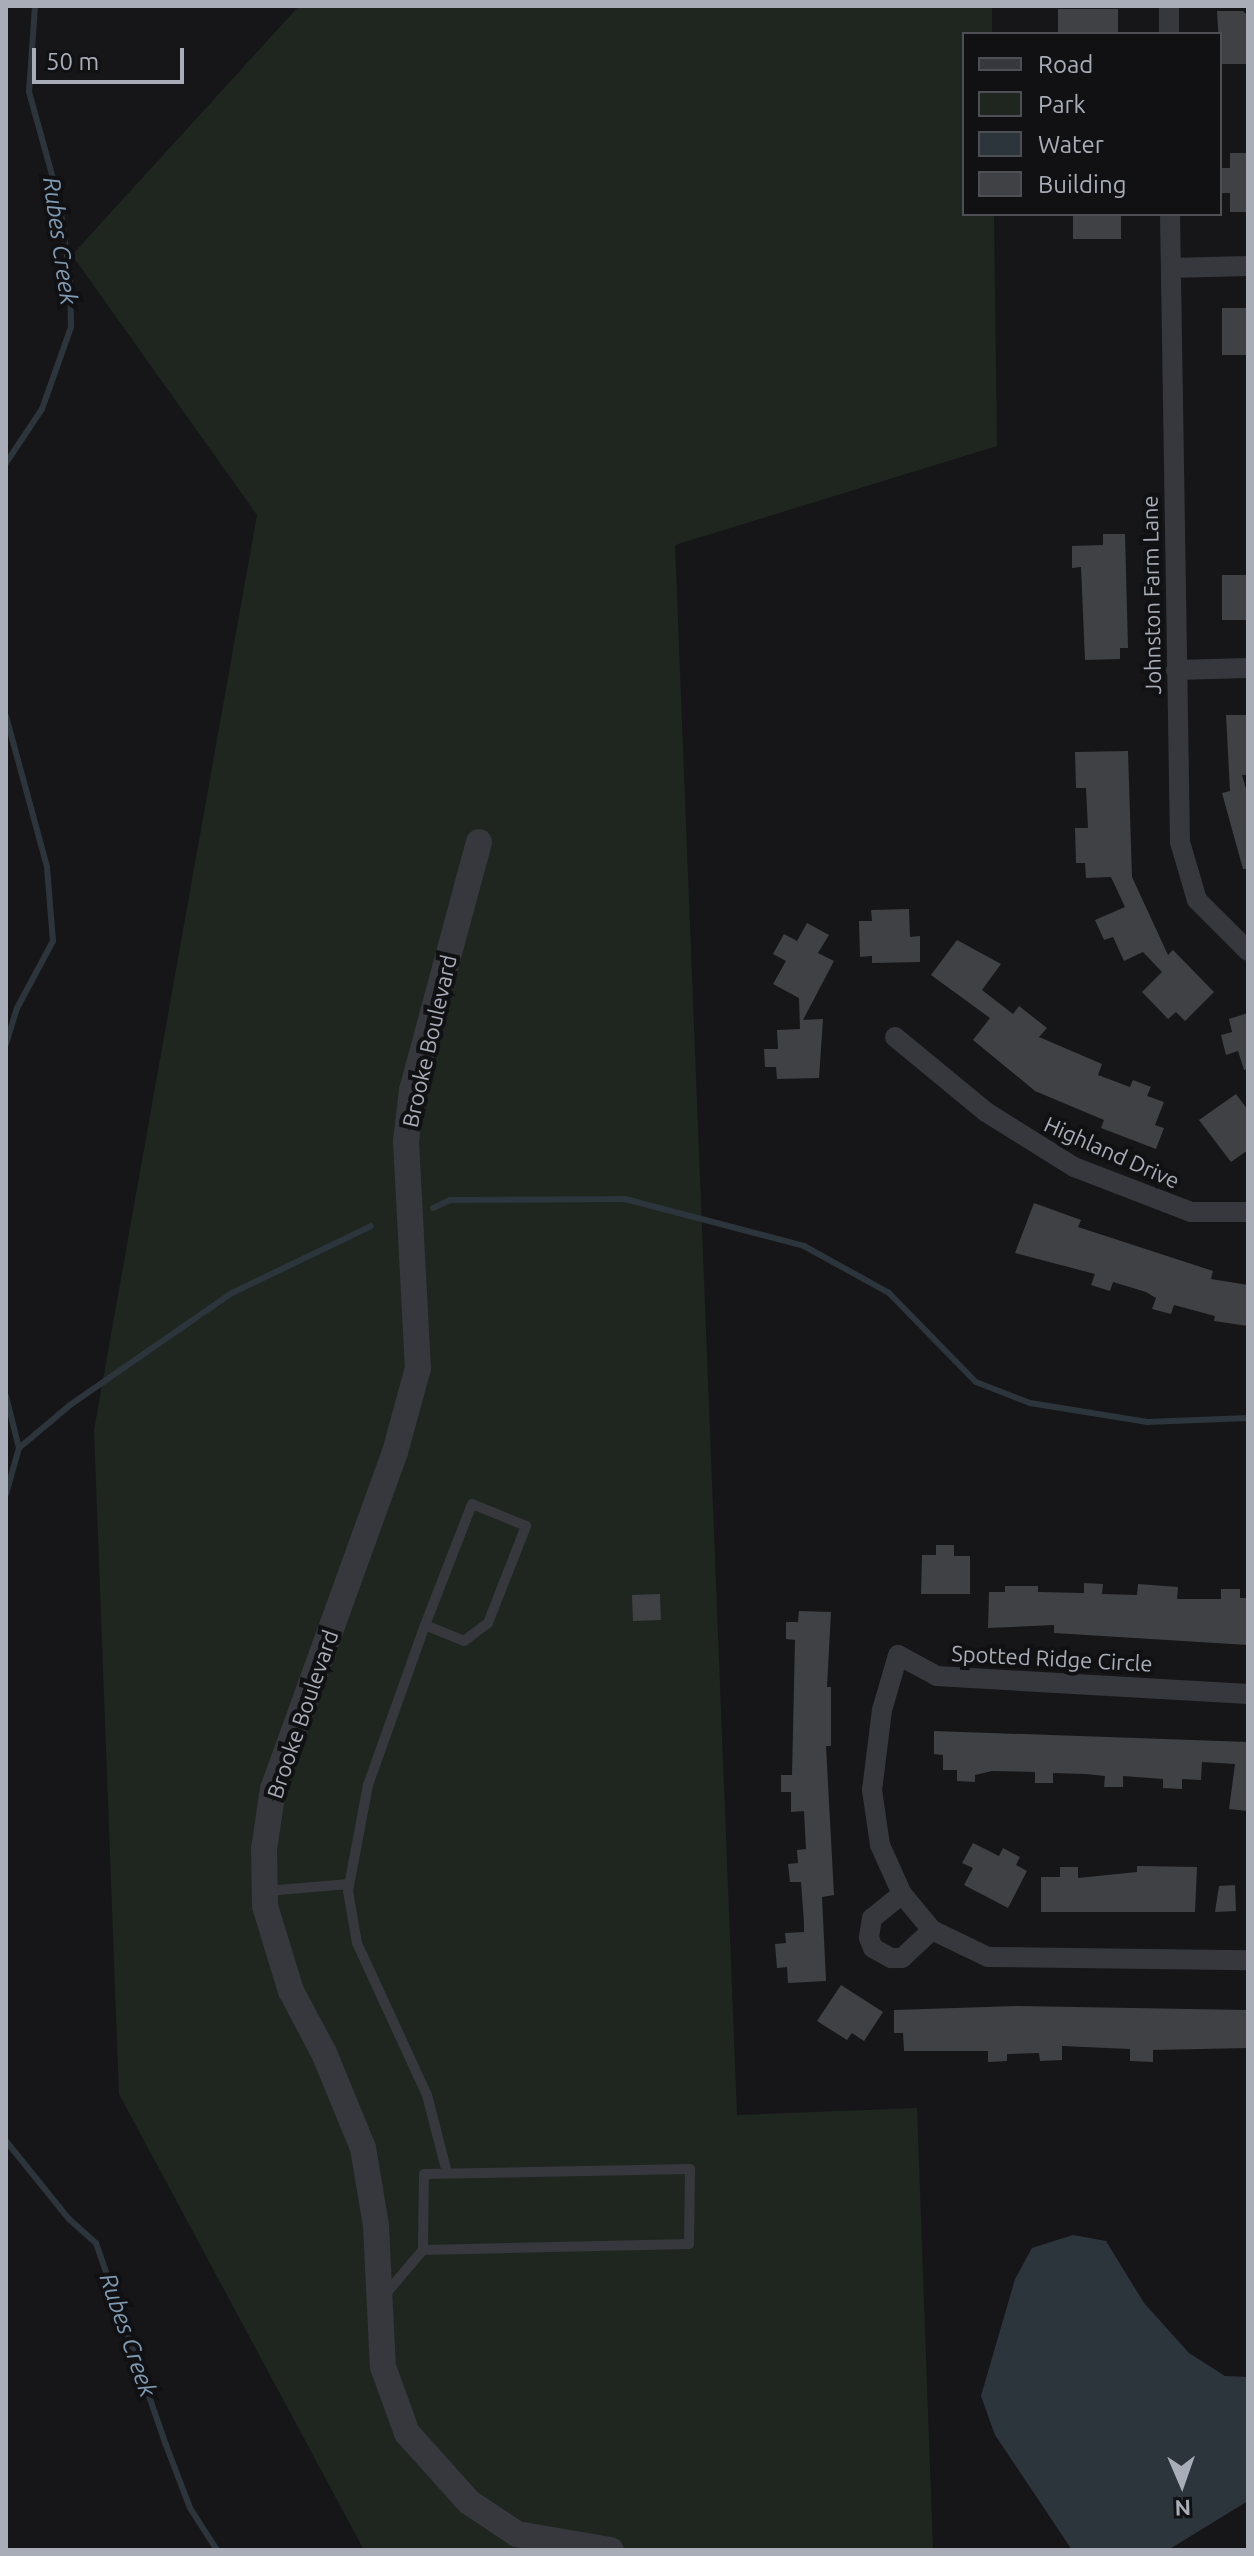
<!DOCTYPE html>
<style>
body{margin:0}
#map{position:relative;width:1254px;height:2556px;overflow:hidden;background:#161618;font-family:Ubuntu,sans-serif}
div>[style]{position:absolute}
[style*='--x']{left:calc(var(--x)*1px);top:calc(var(--y)*1px);width:calc(var(--w)*1px);rotate:calc(var(--a)*1deg)}
.green>*{inset:0;background:#1e261f}
.water>*{inset:0;background:#2c353c}
.stream>*{height:6px;margin:-3px;padding:0 3px;transform-origin:3px;border-radius:3px;background:#2c353c}
.building>*{inset:0;background:#404145;transform-origin:0 0}
.service>*{height:10px;margin:-5px;padding:0 5px;transform-origin:5px;border-radius:5px;background:#37383d}
.minor>*{height:20px;margin:-10px;padding:0 10px;transform-origin:10px;border-radius:10px;background:#37383d}
.tertiary>*{height:26px;margin:-13px;padding:0 13px;transform-origin:13px;border-radius:13px;background:#37383d}
span{translate:-50% -50%;white-space:nowrap;text-align:center;line-height:1.15;-webkit-text-stroke:8px #111113;paint-order:stroke}
.street-label{font-size:22px;color:#a8adb8}
.water-label{font-size:24px;color:#7f9bb3;font-style:italic}
.frame{position:absolute;inset:0;border:8px solid #a8adb8;pointer-events:none}
.legend{position:absolute;left:962px;top:32px;width:260px;height:184px;box-sizing:border-box;background:#111113;border:2px solid #4d4f55;margin:0;padding:10px 14px;list-style:none;font-size:24px;color:#a8adb8}
.legend li{display:flex;align-items:center;gap:16px;height:40px}
.legend b{width:40px;border:2px solid #4d4f55}
.north{position:absolute;left:1142px;top:2444px;width:80px;height:80px;-webkit-text-stroke:6px #111113;paint-order:stroke;rotate:178deg;font-size:22px;font-weight:700;line-height:32px;text-align:center;color:#a8adb8}
.north::after{content:'';display:block;margin:auto;width:28px;height:36px;background:#a8adb8;clip-path:polygon(50% 0,100% 100%,50% 72%,0 100%)}
.scale{position:absolute;left:32px;top:48px;width:152px;height:36px;box-sizing:border-box;border:4px solid #a8adb8;border-top:0;padding-left:10px;font-size:24px;line-height:28px;white-space:nowrap;color:#a8adb8;-webkit-text-stroke:6px #111113;paint-order:stroke}
</style>
<div id="map">
<div class="green">
<i style="clip-path:polygon(299px 6px,992px 6px,992px 34px,964px 34px,964px 214px,994px 214px,997px 446px,675px 545px,737px 2115px,917px 2108px,933px 2550px,364px 2550px,119px 2094px,94px 1430px,257px 515px,72px 255px)"></i>
</div>
<div class="water">
<i style="clip-path:polygon(1073px 2235px,1106px 2241px,1144px 2303px,1189px 2353px,1225px 2376px,1248px 2377px,1248px 2501px,1168px 2550px,1072px 2550px,995px 2435px,981px 2396px,1015px 2279px,1032px 2248px)"></i>
</div>
<div class="stream">
<i style="--x:6;--y:463;--w:65;--a:-56.3"></i>
<i style="--x:42;--y:409;--w:87;--a:-70.5"></i>
<i style="--x:71;--y:327;--w:50;--a:-91.1"></i>
<i style="--x:70;--y:277;--w:78;--a:-98.1"></i>
<i style="--x:59;--y:200;--w:112;--a:-105.5"></i>
<i style="--x:29;--y:92;--w:86;--a:-86"></i>
<i style="--x:6;--y:716;--w:156;--a:74.8"></i>
<i style="--x:47;--y:867;--w:74;--a:85.4"></i>
<i style="--x:53;--y:941;--w:76;--a:118.2"></i>
<i style="--x:17;--y:1008;--w:37;--a:107"></i>
<i style="--x:433;--y:1208;--w:19;--a:-25"></i>
<i style="--x:450;--y:1200;--w:175;--a:-0.3"></i>
<i style="--x:625;--y:1199;--w:185;--a:14.7"></i>
<i style="--x:804;--y:1246;--w:97;--a:28.9"></i>
<i style="--x:889;--y:1293;--w:124;--a:45.7"></i>
<i style="--x:976;--y:1382;--w:58;--a:21.3"></i>
<i style="--x:1030;--y:1403;--w:119;--a:9.2"></i>
<i style="--x:1147;--y:1422;--w:101;--a:-2.3"></i>
<i style="--x:6;--y:1396;--w:54;--a:76"></i>
<i style="--x:19;--y:1448;--w:48;--a:105.8"></i>
<i style="--x:19;--y:1448;--w:67;--a:-40.1"></i>
<i style="--x:70;--y:1405;--w:197;--a:-34.7"></i>
<i style="--x:232;--y:1293;--w:154;--a:-25.7"></i>
<i style="--x:6;--y:2141;--w:100;--a:51.1"></i>
<i style="--x:69;--y:2219;--w:36;--a:42"></i>
<i style="--x:96;--y:2243;--w:214;--a:70.9"></i>
<i style="--x:166;--y:2445;--w:67;--a:69.1"></i>
<i style="--x:190;--y:2508;--w:50;--a:57.3"></i>
</div>
<div class="building">
<i style="left:1118px;top:9px;width:25px;height:60px;rotate:90deg"></i>
<i style="clip-path:polygon(1217px 11px,1243px 11px,1248px 16px,1248px 64px,1220px 64px)"></i>
<i style="clip-path:polygon(1230px 153px,1248px 153px,1248px 212px,1230px 212px,1230px 193px,1220px 193px,1220px 168px,1230px 168px)"></i>
<i style="left:1073px;top:214px;width:48px;height:25px"></i>
<i style="left:1248px;top:308px;width:47px;height:26px;rotate:90deg"></i>
<i style="clip-path:polygon(1103px 534px,1125px 534px,1128px 648px,1120px 648px,1120px 659px,1085px 660px,1081px 567px,1072px 568px,1072px 546px,1103px 545px)"></i>
<i style="left:1222px;top:575px;width:26px;height:45px"></i>
<i style="clip-path:polygon(1226px 715px,1248px 715px,1248px 775px,1242px 775px,1248px 796px,1248px 869px,1243px 869px,1222px 793px,1230px 791px)"></i>
<i style="clip-path:polygon(1128px 751px,1132px 877px,1168px 955px,1173px 950px,1214px 992px,1185px 1021px,1176px 1012px,1168px 1019px,1142px 992px,1162px 972px,1143px 952px,1124px 961px,1113px 937px,1104px 940px,1095px 920px,1125px 907px,1111px 877px,1086px 878px,1085px 863px,1076px 863px,1075px 828px,1088px 828px,1086px 788px,1076px 788px,1075px 752px)"></i>
<i style="clip-path:polygon(909px 909px,910px 937px,920px 936px,920px 962px,872px 963px,872px 956px,860px 957px,859px 921px,872px 921px,871px 910px)"></i>
<i style="clip-path:polygon(807px 923px,829px 935px,818px 953px,834px 961px,803px 1020px,823px 1019px,819px 1078px,777px 1079px,776px 1067px,765px 1067px,764px 1049px,778px 1049px,777px 1030px,800px 1029px,799px 998px,773px 984px,786px 961px,773px 954px,784px 934px,797px 941px)"></i>
<i style="clip-path:polygon(957px 940px,1001px 964px,982px 990px,1013px 1014px,1019px 1006px,1047px 1028px,1039px 1037px,1102px 1064px,1098px 1075px,1130px 1087px,1133px 1080px,1151px 1087px,1147px 1096px,1164px 1102px,1155px 1125px,1164px 1128px,1156px 1149px,1101px 1128px,1104px 1120px,1035px 1091px,973px 1040px,990px 1018px,931px 975px)"></i>
<i style="clip-path:polygon(1248px 1013px,1248px 1069px,1244px 1070px,1238px 1051px,1226px 1055px,1221px 1035px,1232px 1032px,1229px 1019px)"></i>
<i style="clip-path:polygon(1236px 1094px,1248px 1110px,1248px 1150px,1231px 1162px,1199px 1120px)"></i>
<i style="clip-path:polygon(1034px 1203px,1081px 1220px,1078px 1227px,1213px 1271px,1211px 1279px,1248px 1285px,1248px 1326px,1214px 1321px,1215px 1316px,1174px 1305px,1171px 1314px,1152px 1309px,1156px 1298px,1146px 1292px,1113px 1282px,1110px 1291px,1091px 1285px,1095px 1274px,1015px 1253px)"></i>
<i style="clip-path:polygon(936px 1545px,954px 1545px,954px 1556px,970px 1556px,970px 1594px,921px 1594px,922px 1555px,936px 1555px)"></i>
<i style="clip-path:polygon(1084px 1583px,1103px 1584px,1102px 1594px,1137px 1595px,1138px 1584px,1178px 1587px,1177px 1599px,1221px 1599px,1221px 1589px,1240px 1589px,1240px 1598px,1248px 1598px,1248px 1645px,1054px 1633px,1054px 1625px,988px 1628px,989px 1592px,1005px 1592px,1005px 1586px,1038px 1586px,1038px 1592px,1084px 1593px)"></i>
<i style="left:660px;top:1594px;width:26px;height:28px;rotate:88deg"></i>
<i style="clip-path:polygon(799px 1611px,831px 1612px,827px 1687px,831px 1687px,831px 1746px,826px 1746px,834px 1895px,822px 1897px,826px 1981px,788px 1983px,787px 1967px,777px 1968px,775px 1944px,786px 1943px,785px 1933px,804px 1932px,804px 1923px,801px 1882px,790px 1882px,788px 1864px,798px 1863px,797px 1850px,806px 1849px,804px 1811px,791px 1812px,791px 1792px,781px 1792px,781px 1775px,792px 1775px,795px 1640px,786px 1639px,786px 1622px,798px 1622px)"></i>
<i style="clip-path:polygon(934px 1731px,1248px 1742px,1248px 1811px,1229px 1809px,1235px 1764px,1202px 1762px,1201px 1780px,1182px 1779px,1182px 1789px,1163px 1788px,1163px 1779px,1123px 1776px,1123px 1787px,1104px 1787px,1105px 1776px,1086px 1774px,1053px 1773px,1053px 1783px,1035px 1783px,1035px 1772px,992px 1771px,975px 1775px,975px 1782px,957px 1781px,957px 1770px,943px 1770px,943px 1755px,934px 1754px)"></i>
<i style="clip-path:polygon(973px 1843px,999px 1856px,1003px 1848px,1020px 1857px,1016px 1865px,1027px 1871px,1008px 1908px,964px 1885px,973px 1868px,962px 1863px)"></i>
<i style="clip-path:polygon(1137px 1866px,1197px 1867px,1195px 1912px,1041px 1912px,1041px 1877px,1060px 1877px,1060px 1867px,1078px 1867px,1078px 1878px,1137px 1872px)"></i>
<i style="clip-path:polygon(1235px 1885px,1236px 1911px,1215px 1912px,1219px 1886px)"></i>
<i style="clip-path:polygon(841px 1985px,883px 2012px,864px 2041px,852px 2033px,847px 2040px,817px 2021px)"></i>
<i style="clip-path:polygon(1017px 2006px,1248px 2010px,1248px 2048px,1153px 2050px,1153px 2062px,1130px 2061px,1130px 2049px,1062px 2046px,1062px 2060px,1040px 2061px,1039px 2053px,1007px 2054px,1007px 2061px,988px 2062px,988px 2051px,904px 2051px,903px 2033px,894px 2033px,894px 2010px)"></i>
</div>
<div class="service">
<i style="--x:425;--y:1625;--w:42;--a:22.3"></i>
<i style="--x:464;--y:1641;--w:30;--a:-37"></i>
<i style="--x:488;--y:1623;--w:104;--a:-68.6"></i>
<i style="--x:526;--y:1526;--w:58;--a:-157.8"></i>
<i style="--x:472;--y:1504;--w:130;--a:111.2"></i>
<i style="--x:425;--y:1625;--w:170;--a:109.6"></i>
<i style="--x:368;--y:1785;--w:108;--a:100.7"></i>
<i style="--x:348;--y:1891;--w:53;--a:80.2"></i>
<i style="--x:357;--y:1943;--w:167;--a:65.3"></i>
<i style="--x:427;--y:2095;--w:81;--a:75.6"></i>
<i style="--x:267;--y:1891;--w:82;--a:-4.9"></i>
<i style="--x:383;--y:2297;--w:62;--a:-49.6"></i>
<i style="--x:423;--y:2250;--w:266;--a:-1.3"></i>
<i style="--x:689;--y:2244;--w:75;--a:-89.2"></i>
<i style="--x:690;--y:2169;--w:266;--a:178.9"></i>
<i style="--x:424;--y:2174;--w:76;--a:90.8"></i>
</div>
<div class="minor">
<i style="--x:1169;--y:6;--w:28;--a:90"></i>
<i style="--x:1170;--y:214;--w:628;--a:89.09"></i>
<i style="--x:1180;--y:842;--w:60;--a:73.7"></i>
<i style="--x:1197;--y:900;--w:72;--a:45"></i>
<i style="--x:1171;--y:268;--w:77;--a:-1.5"></i>
<i style="--x:1176;--y:670;--w:72;--a:-1.6"></i>
<i style="--x:895;--y:1037;--w:118;--a:39.5"></i>
<i style="--x:986;--y:1112;--w:104;--a:32"></i>
<i style="--x:1074;--y:1167;--w:125;--a:21"></i>
<i style="--x:1191;--y:1212;--w:57;--a:0"></i>
<i style="--x:1248;--y:1694;--w:312;--a:-176.7"></i>
<i style="--x:937;--y:1676;--w:44;--a:-151.7"></i>
<i style="--x:898;--y:1655;--w:57;--a:106.2"></i>
<i style="--x:882;--y:1710;--w:81;--a:97.1"></i>
<i style="--x:872;--y:1790;--w:56;--a:81.7"></i>
<i style="--x:880;--y:1845;--w:54;--a:65.8"></i>
<i style="--x:902;--y:1894;--w:47;--a:50.2"></i>
<i style="--x:932;--y:1930;--w:62;--a:25.7"></i>
<i style="--x:988;--y:1957;--w:260;--a:0.7"></i>
<i style="--x:902;--y:1894;--w:38;--a:141"></i>
<i style="--x:872;--y:1918;--w:20;--a:99"></i>
<i style="--x:869;--y:1938;--w:11;--a:68"></i>
<i style="--x:873;--y:1948;--w:21;--a:29"></i>
<i style="--x:891;--y:1958;--w:11;--a:0"></i>
<i style="--x:902;--y:1958;--w:41;--a:-43"></i>
</div>
<div class="tertiary">
<i style="--x:479;--y:842;--w:257;--a:105.1"></i>
<i style="--x:412;--y:1090;--w:51;--a:96.7"></i>
<i style="--x:406;--y:1141;--w:227;--a:87"></i>
<i style="--x:418;--y:1368;--w:87;--a:105.3"></i>
<i style="--x:395;--y:1452;--w:358;--a:109.9"></i>
<i style="--x:273;--y:1789;--w:61;--a:98.5"></i>
<i style="--x:264;--y:1849;--w:57;--a:89"></i>
<i style="--x:265;--y:1906;--w:89;--a:73"></i>
<i style="--x:291;--y:1991;--w:70;--a:62"></i>
<i style="--x:324;--y:2053;--w:103;--a:67.7"></i>
<i style="--x:363;--y:2148;--w:79;--a:80.5"></i>
<i style="--x:376;--y:2226;--w:141;--a:87.2"></i>
<i style="--x:383;--y:2367;--w:70;--a:70"></i>
<i style="--x:407;--y:2433;--w:93;--a:48.1"></i>
<i style="--x:469;--y:2502;--w:58;--a:33.7"></i>
<i style="--x:517;--y:2534;--w:95;--a:9.7"></i>
</div>
<div class="street-label">
<span style="left:1151px;top:595px;rotate:-91deg">Johnston Farm Lane</span>
<span style="left:429px;top:1041px;rotate:-77deg">Brooke Boulevard</span>
<span style="left:1112px;top:1152px;rotate:24deg">Highland Drive</span>
<span style="left:1052px;top:1658px;rotate:3deg">Spotted Ridge Circle</span>
<span style="left:302px;top:1714px;rotate:-71deg">Brooke Boulevard</span>
</div>
<div class="water-label">
<span style="left:60px;top:241px;rotate:82deg">Rubes Creek</span>
<span style="left:128px;top:2335px;rotate:71deg">Rubes Creek</span>
</div>
<div class="frame"></div>
<ul class="legend">
<li><b style="height:10px;background:#37383d"></b>Road</li>
<li><b style="height:22px;background:#1e261f"></b>Park</li>
<li><b style="height:22px;background:#2c353c"></b>Water</li>
<li><b style="height:22px;background:#404145"></b>Building</li>
</ul>
<div class="north">N</div>
<div class="scale">50 m</div>
</div>
